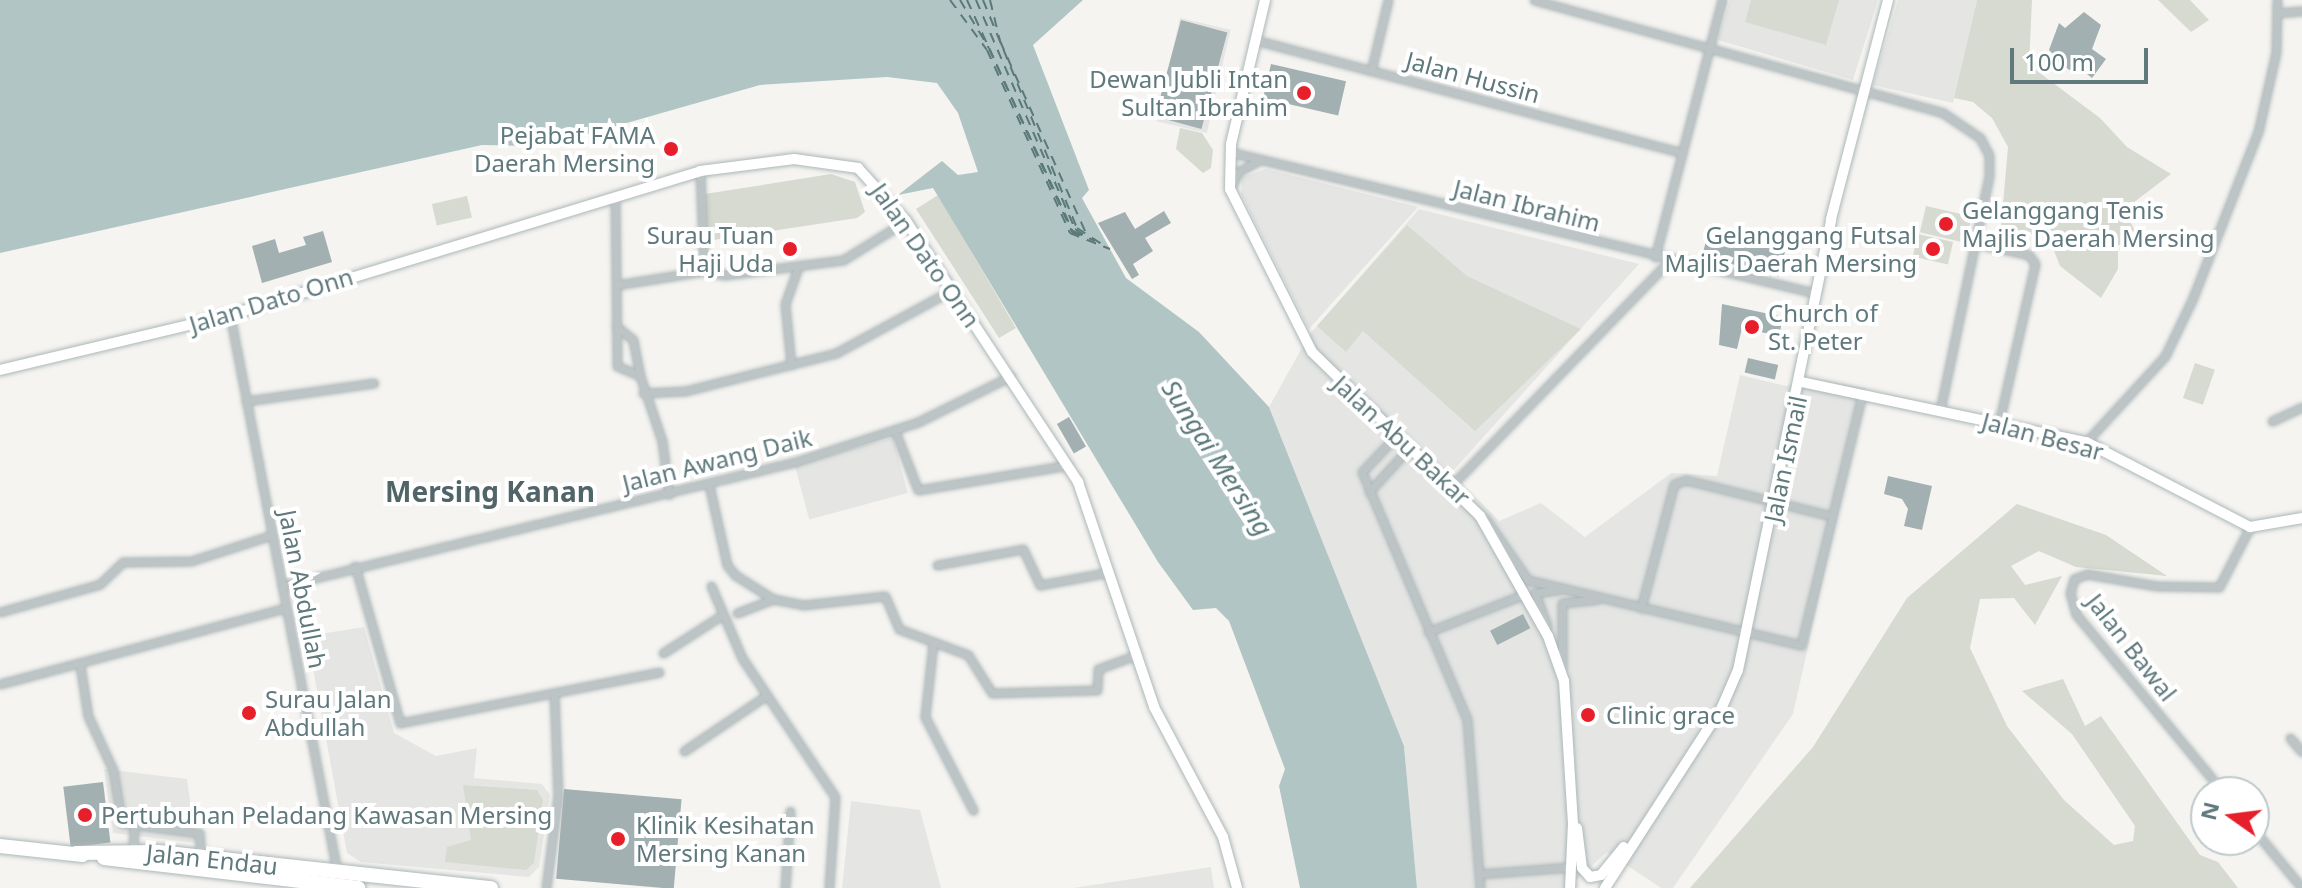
<!DOCTYPE html>
<style>
body{margin:0}
#map{position:relative;width:2302px;height:888px;overflow:hidden;background:#f5f4f1;font-family:"Noto Sans",sans-serif}
div>[style]{position:absolute}
[style*='--x']{left:calc(var(--x)*1px);top:calc(var(--y)*1px);width:calc(var(--w)*1px);rotate:calc(var(--a)*1deg)}
.built>*{inset:0;background:#e5e6e4;transform-origin:0 0}
.green>*{inset:0;background:#d6dad0;transform-origin:0 0}
.water>*{inset:0;background:#b2c5c5}
.ferry>*{height:2px;margin-top:-1px;transform-origin:0;background:repeating-linear-gradient(90deg,#5a7978 0 10px,transparent 0 18px)}
.building>*{inset:0;background:#a2b0b1;transform-origin:0 0}
.roads{filter:drop-shadow(0 0 2px #adb7b9) drop-shadow(0 0 2px #adb7b9)}
.street>*{height:7px;margin:-3.5px;padding:0 3.5px;transform-origin:3.5px;border-radius:3.5px;background:#bdc4c6}
.secondary>*{height:10px;margin:-5px;padding:0 5px;transform-origin:5px;border-radius:5px;background:#fff}
.highway>*{height:14px;margin:-7px;padding:0 7px;transform-origin:7px;border-radius:7px;background:#fff}
.dots>*{width:22px;height:22px;translate:-50% -50%;box-sizing:border-box;border:4px solid #fff;border-radius:50%}
span{translate:-50% -50%;white-space:nowrap;text-align:center;line-height:1.15;-webkit-text-stroke:8px #fff;paint-order:stroke}
.street-label{font-size:24px;color:#5f797d}
.poi-label{font-size:24px;color:#5f797d}
.right{translate:-100% -50%;text-align:right}
.left{translate:0 -50%;text-align:left}
.water-label{font-size:26px;color:#5a7978;font-style:italic}
.quarter-label{font-size:28px;color:#516468;font-weight:700}
.north{position:absolute;left:2190px;top:776px;width:80px;height:80px;box-sizing:border-box;background:#fff;border:2px solid #bfc9cb;border-radius:50%;rotate:284deg;font-size:22px;font-weight:700;line-height:32px;text-align:center;color:#5f797d}
.north::after{content:'';display:block;margin:auto;width:28px;height:36px;background:#e71f2a;clip-path:polygon(50% 0,100% 100%,50% 72%,0 100%)}
.scale{position:absolute;left:2010px;top:48px;width:138px;height:36px;box-sizing:border-box;border:4px solid #5f797d;border-top:0;padding-left:10px;font-size:24px;line-height:28px;white-space:nowrap;color:#5f797d;-webkit-text-stroke:6px #fff;paint-order:stroke}
</style>
<div id="map">
<div class="built">
<i style="clip-path:polygon(1730px 0,1878px 0,1853px 80px,1718px 40px)"></i>
<i style="clip-path:polygon(1898px 0,1977px 0,1953px 103px,1873px 85px)"></i>
<i style="left:1180px;top:18px;width:52px;height:106px;rotate:13deg"></i>
<i style="clip-path:polygon(1266px 169px,1418px 207px,1309px 329px,1241px 194px,1242px 177px)"></i>
<i style="clip-path:polygon(1419px 209px,1639px 264px,1452px 472px,1499px 521px,1541px 503px,1585px 537px,1671px 473px,1717px 476px,1740px 375px,1786px 386px,1815px 379px,1866px 388px,1793px 714px,1673px 888px,1661px 888px,1607px 852px,1567px 888px,1417px 888px,1404px 746px,1269px 407px,1309px 335px)"></i>
<i style="left:893px;top:438px;width:57px;height:102px;rotate:75deg"></i>
<i style="clip-path:polygon(364px 627px,394px 733px,436px 756px,477px 748px,474px 778px,542px 784px,550px 795px,539px 867px,529px 877px,361px 862px,347px 853px,307px 636px)"></i>
<i style="clip-path:polygon(104px 769px,187px 779px,196px 843px,113px 833px)"></i>
<i style="clip-path:polygon(851px 801px,920px 810px,941px 888px,842px 888px)"></i>
<i style="clip-path:polygon(1211px 867px,1214px 888px,1073px 888px)"></i>
</div>
<div class="green">
<i style="clip-path:polygon(1751px 0,1839px 0,1826px 45px,1745px 22px)"></i>
<i style="clip-path:polygon(1977px 0,2032px 0,2029px 65px,2100px 118px,2127px 147px,2171px 174px,2125px 209px,2140px 243px,2118px 245px,2118px 269px,2101px 298px,2060px 266px,2049px 238px,2001px 227px,2008px 147px,1992px 118px,1973px 102px,1954px 98px)"></i>
<i style="clip-path:polygon(2158px 0,2190px 0,2209px 20px,2191px 32px)"></i>
<i style="clip-path:polygon(1180px 128px,1202px 133px,1213px 150px,1211px 168px,1203px 173px,1176px 149px)"></i>
<i style="clip-path:polygon(831px 174px,855px 182px,865px 212px,857px 218px,707px 241px,705px 194px)"></i>
<i style="clip-path:polygon(938px 195px,1016px 328px,999px 338px,916px 209px)"></i>
<i style="left:467px;top:196px;width:22px;height:36px;rotate:77deg"></i>
<i style="left:1926px;top:206px;width:47px;height:27px;rotate:13deg"></i>
<i style="clip-path:polygon(1407px 225px,1467px 276px,1581px 329px,1475px 431px,1363px 331px,1346px 352px,1317px 326px)"></i>
<i style="left:1918px;top:234px;width:36px;height:23px;rotate:13deg"></i>
<i style="left:2195px;top:363px;width:21px;height:37px;rotate:19deg"></i>
<i style="clip-path:polygon(2017px 504px,2106px 535px,2167px 576px,2076px 567px,2039px 551px,2011px 566px,2025px 585px,2062px 576px,2035px 625px,2014px 598px,1980px 599px,1970px 648px,2007px 726px,2064px 800px,2114px 845px,2133px 841px,2135px 826px,2072px 734px,2022px 691px,2063px 679px,2085px 726px,2101px 716px,2200px 855px,2218px 862px,2238px 888px,1690px 888px,1813px 747px,1907px 598px)"></i>
<i style="clip-path:polygon(463px 785px,537px 790px,543px 800px,534px 863px,526px 870px,445px 862px,447px 847px,471px 840px)"></i>
</div>
<div class="water">
<i style="clip-path:polygon(0 0,1083px 0,1033px 45px,1089px 190px,1082px 198px,1126px 278px,1199px 332px,1269px 407px,1404px 746px,1417px 888px,1300px 888px,1279px 786px,1285px 769px,1229px 621px,1216px 608px,1193px 610px,1158px 562px,933px 188px,898px 195px,942px 161px,958px 175px,978px 172px,958px 113px,937px 83px,887px 77px,760px 85px,574px 138px,537px 146px,482px 145px,0 253px)"></i>
</div>
<div class="ferry">
<i style="--x:950;--y:0;--w:62;--a:53.5"></i>
<i style="--x:987;--y:50;--w:201;--a:65.6"></i>
<i style="--x:1070;--y:233;--w:43;--a:21.8"></i>
<i style="--x:960;--y:0;--w:56;--a:58.9"></i>
<i style="--x:989;--y:48;--w:202;--a:65.7"></i>
<i style="--x:1072;--y:232;--w:9;--a:21"></i>
<i style="--x:967;--y:0;--w:254;--a:65.4"></i>
<i style="--x:1073;--y:231;--w:24;--a:24"></i>
<i style="--x:976;--y:0;--w:249;--a:66.6"></i>
<i style="--x:1075;--y:229;--w:11;--a:34"></i>
<i style="--x:983;--y:0;--w:247;--a:67.6"></i>
<i style="--x:1077;--y:228;--w:30;--a:33"></i>
<i style="--x:990;--y:0;--w:42;--a:76.3"></i>
<i style="--x:1000;--y:41;--w:210;--a:65.9"></i>
</div>
<div class="building">
<i style="clip-path:polygon(2084px 12px,2101px 25px,2092px 49px,2106px 59px,2092px 78px,2078px 67px,2069px 70px,2049px 50px,2059px 23px,2065px 28px)"></i>
<i style="left:1181px;top:20px;width:48px;height:100px;rotate:15deg"></i>
<i style="left:1271px;top:64px;width:77px;height:35px;rotate:13deg"></i>
<i style="clip-path:polygon(1164px 211px,1171px 223px,1145px 238px,1153px 251px,1133px 264px,1139px 275px,1132px 279px,1098px 223px,1125px 212px,1135px 229px)"></i>
<i style="left:1709px;top:230px;width:79px;height:27px;rotate:15deg"></i>
<i style="clip-path:polygon(323px 231px,332px 262px,262px 283px,252px 246px,275px 239px,279px 253px,306px 245px,303px 237px)"></i>
<i style="clip-path:polygon(1722px 304px,1783px 317px,1779px 336px,1742px 328px,1737px 349px,1719px 345px)"></i>
<i style="left:1748px;top:358px;width:31px;height:15px;rotate:13deg"></i>
<i style="left:1069px;top:417px;width:34px;height:14px;rotate:60deg"></i>
<i style="clip-path:polygon(1888px 476px,1932px 486px,1922px 530px,1904px 526px,1908px 509px,1902px 499px,1884px 494px)"></i>
<i style="left:1523px;top:614px;width:16px;height:37px;rotate:63deg"></i>
<i style="left:103px;top:782px;width:61px;height:40px;rotate:83deg"></i>
<i style="left:564px;top:789px;width:118px;height:90px;rotate:5deg"></i>
</div>
<div class="roads">
<div class="street">
<i style="--x:1534;--y:0;--w:424;--a:15.4"></i>
<i style="--x:1943;--y:113;--w:45;--a:34"></i>
<i style="--x:1980;--y:138;--w:19;--a:62"></i>
<i style="--x:1989;--y:155;--w:21;--a:90"></i>
<i style="--x:1989;--y:176;--w:240;--a:101.8"></i>
<i style="--x:2278;--y:13;--w:24;--a:-5"></i>
<i style="--x:1255;--y:40;--w:442;--a:14.8"></i>
<i style="--x:1371;--y:71;--w:73;--a:-76.5"></i>
<i style="--x:1230;--y:152;--w:602;--a:13.55"></i>
<i style="--x:700;--y:171;--w:100;--a:87.7"></i>
<i style="--x:1233;--y:184;--w:13;--a:-67"></i>
<i style="--x:1238;--y:172;--w:25;--a:-29"></i>
<i style="--x:615;--y:195;--w:171;--a:89.3"></i>
<i style="--x:617;--y:366;--w:25;--a:23"></i>
<i style="--x:640;--y:376;--w:69;--a:71.3"></i>
<i style="--x:662;--y:441;--w:54;--a:82.6"></i>
<i style="--x:1975;--y:243;--w:55;--a:12.5"></i>
<i style="--x:2029;--y:255;--w:11;--a:56"></i>
<i style="--x:2035;--y:264;--w:162;--a:102.8"></i>
<i style="--x:1655;--y:257;--w:266;--a:-75.4"></i>
<i style="--x:704;--y:271;--w:21;--a:11"></i>
<i style="--x:725;--y:275;--w:119;--a:-7.2"></i>
<i style="--x:843;--y:260;--w:74;--a:-31.8"></i>
<i style="--x:616;--y:285;--w:89;--a:-9"></i>
<i style="--x:230;--y:315;--w:566;--a:79.11"></i>
<i style="--x:616;--y:326;--w:22;--a:39"></i>
<i style="--x:633;--y:340;--w:37;--a:79"></i>
<i style="--x:791;--y:365;--w:61;--a:-95.6"></i>
<i style="--x:785;--y:304;--w:41;--a:-70.3"></i>
<i style="--x:643;--y:393;--w:42;--a:-2.7"></i>
<i style="--x:685;--y:391;--w:156;--a:-14.1"></i>
<i style="--x:836;--y:353;--w:132;--a:-28.5"></i>
<i style="--x:246;--y:401;--w:129;--a:-8"></i>
<i style="--x:2272;--y:421;--w:33;--a:-25"></i>
<i style="--x:895;--y:431;--w:63;--a:68.7"></i>
<i style="--x:918;--y:490;--w:153;--a:-9.4"></i>
<i style="--x:1395;--y:437;--w:48;--a:133.3"></i>
<i style="--x:1362;--y:472;--w:268;--a:67"></i>
<i style="--x:1467;--y:719;--w:169;--a:85.6"></i>
<i style="--x:2086;--y:442;--w:117;--a:-47.4"></i>
<i style="--x:2165;--y:356;--w:62;--a:-64.3"></i>
<i style="--x:2192;--y:300;--w:180;--a:-68.6"></i>
<i style="--x:2258;--y:132;--w:82;--a:-77.3"></i>
<i style="--x:2276;--y:52;--w:52;--a:-88.9"></i>
<i style="--x:709;--y:485;--w:82;--a:77.3"></i>
<i style="--x:727;--y:565;--w:13;--a:51"></i>
<i style="--x:735;--y:575;--w:45;--a:32.3"></i>
<i style="--x:773;--y:599;--w:31;--a:11"></i>
<i style="--x:803;--y:605;--w:82;--a:-6.3"></i>
<i style="--x:885;--y:596;--w:36;--a:67"></i>
<i style="--x:899;--y:629;--w:74;--a:20.6"></i>
<i style="--x:968;--y:655;--w:45;--a:57.7"></i>
<i style="--x:992;--y:693;--w:105;--a:-1.6"></i>
<i style="--x:1097;--y:690;--w:21;--a:-87"></i>
<i style="--x:1098;--y:669;--w:40;--a:-20.2"></i>
<i style="--x:1451;--y:486;--w:315;--a:-45.9"></i>
<i style="--x:1369;--y:492;--w:59;--a:-47.7"></i>
<i style="--x:1485;--y:518;--w:75;--a:55.3"></i>
<i style="--x:1528;--y:580;--w:281;--a:13.4"></i>
<i style="--x:1801;--y:645;--w:257;--a:-76.3"></i>
<i style="--x:937;--y:565;--w:87;--a:-10.5"></i>
<i style="--x:1023;--y:549;--w:40;--a:65"></i>
<i style="--x:1040;--y:585;--w:71;--a:-10.5"></i>
<i style="--x:355;--y:566;--w:163;--a:74"></i>
<i style="--x:400;--y:723;--w:264;--a:-11.1"></i>
<i style="--x:282;--y:586;--w:528;--a:-13.59"></i>
<i style="--x:795;--y:462;--w:129;--a:-18"></i>
<i style="--x:918;--y:422;--w:104;--a:-26.3"></i>
<i style="--x:711;--y:586;--w:78;--a:66.7"></i>
<i style="--x:742;--y:658;--w:167;--a:56.2"></i>
<i style="--x:835;--y:797;--w:91;--a:93.8"></i>
<i style="--x:1641;--y:608;--w:128;--a:-75.1"></i>
<i style="--x:1674;--y:484;--w:13;--a:-18"></i>
<i style="--x:1686;--y:480;--w:150;--a:13.9"></i>
<i style="--x:0;--y:612;--w:104;--a:-15.6"></i>
<i style="--x:100;--y:584;--w:32;--a:-44"></i>
<i style="--x:123;--y:562;--w:68;--a:-0.8"></i>
<i style="--x:191;--y:561;--w:85;--a:-17.8"></i>
<i style="--x:737;--y:613;--w:39;--a:-21"></i>
<i style="--x:1547;--y:626;--w:35;--a:-110"></i>
<i style="--x:1535;--y:593;--w:28;--a:-8"></i>
<i style="--x:1428;--y:632;--w:104;--a:-21.4"></i>
<i style="--x:933;--y:643;--w:74;--a:96.2"></i>
<i style="--x:925;--y:717;--w:105;--a:62.7"></i>
<i style="--x:663;--y:653;--w:70;--a:-32.8"></i>
<i style="--x:80;--y:665;--w:52;--a:81.1"></i>
<i style="--x:88;--y:716;--w:60;--a:65.2"></i>
<i style="--x:113;--y:770;--w:54;--a:80.4"></i>
<i style="--x:122;--y:823;--w:78;--a:7.4"></i>
<i style="--x:199;--y:833;--w:23;--a:85"></i>
<i style="--x:1562;--y:674;--w:71;--a:-90"></i>
<i style="--x:1562;--y:603;--w:36;--a:-6"></i>
<i style="--x:0;--y:684;--w:296;--a:-14.9"></i>
<i style="--x:2290;--y:738;--w:18;--a:49"></i>
<i style="--x:684;--y:751;--w:100;--a:-34"></i>
<i style="--x:2223;--y:792;--w:231;--a:-129.6"></i>
<i style="--x:2076;--y:614;--w:22;--a:-106"></i>
<i style="--x:2070;--y:593;--w:15;--a:-74"></i>
<i style="--x:2074;--y:579;--w:14;--a:-21"></i>
<i style="--x:2087;--y:574;--w:71;--a:9.7"></i>
<i style="--x:2157;--y:586;--w:62;--a:0.9"></i>
<i style="--x:2219;--y:587;--w:68;--a:-62.7"></i>
<i style="--x:2254;--y:830;--w:75;--a:50.4"></i>
<i style="--x:133;--y:853;--w:29;--a:-88"></i>
<i style="--x:1479;--y:874;--w:92;--a:-4.4"></i>
<i style="--x:546;--y:888;--w:93;--a:-82.6"></i>
<i style="--x:558;--y:796;--w:103;--a:-92.2"></i>
<i style="--x:785;--y:888;--w:77;--a:-86.3"></i>
</div>
<div class="secondary">
<i style="--x:1265;--y:0;--w:148;--a:103.3"></i>
<i style="--x:1231;--y:144;--w:45;--a:91.3"></i>
<i style="--x:1230;--y:189;--w:182;--a:63.3"></i>
<i style="--x:1312;--y:352;--w:235;--a:44.3"></i>
<i style="--x:1480;--y:516;--w:138;--a:60.5"></i>
<i style="--x:1548;--y:636;--w:48;--a:70.4"></i>
<i style="--x:1564;--y:681;--w:142;--a:86.4"></i>
<i style="--x:1573;--y:823;--w:65;--a:92.6"></i>
<i style="--x:0;--y:370;--w:236;--a:-13.4"></i>
<i style="--x:230;--y:315;--w:492;--a:-17"></i>
<i style="--x:700;--y:171;--w:95;--a:-7.3"></i>
<i style="--x:794;--y:159;--w:65;--a:8"></i>
<i style="--x:858;--y:168;--w:72;--a:47.8"></i>
<i style="--x:906;--y:221;--w:313;--a:56.6"></i>
<i style="--x:1078;--y:482;--w:237;--a:71.3"></i>
<i style="--x:1154;--y:707;--w:147;--a:62"></i>
<i style="--x:1223;--y:837;--w:53;--a:74.6"></i>
<i style="--x:1801;--y:382;--w:291;--a:11.9"></i>
<i style="--x:2086;--y:442;--w:185;--a:27.4"></i>
<i style="--x:2250;--y:527;--w:53;--a:-9.8"></i>
<i style="--x:1577;--y:828;--w:40;--a:82.9"></i>
<i style="--x:1582;--y:868;--w:12;--a:48"></i>
<i style="--x:1590;--y:877;--w:11;--a:-10"></i>
<i style="--x:1601;--y:875;--w:36;--a:-51"></i>
<i style="--x:1605;--y:888;--w:216;--a:-57.1"></i>
<i style="--x:1722;--y:707;--w:40;--a:-66.6"></i>
<i style="--x:1738;--y:670;--w:460;--a:-78.3"></i>
<i style="--x:1831;--y:219;--w:226;--a:-75.4"></i>
</div>
<div class="highway">
<i style="--x:0;--y:846;--w:83;--a:6.2"></i>
<i style="--x:76;--y:853;--w:82;--a:-0.7"></i>
<i style="--x:158;--y:852;--w:335;--a:6.2"></i>
<i style="--x:104;--y:858;--w:256;--a:6.7"></i>
</div>
</div>
<div class="dots">
<i style="left:1304px;top:93px;background:#e71f2a"></i>
<i style="left:671px;top:149px;background:#e71f2a"></i>
<i style="left:1946px;top:224px;background:#e71f2a"></i>
<i style="left:790px;top:249px;background:#e71f2a"></i>
<i style="left:1933px;top:249px;background:#e71f2a"></i>
<i style="left:1752px;top:327px;background:#e71f2a"></i>
<i style="left:249px;top:713px;background:#e71f2a"></i>
<i style="left:1588px;top:715px;background:#e71f2a"></i>
<i style="left:85px;top:815px;background:#e71f2a"></i>
<i style="left:618px;top:839px;background:#e71f2a"></i>
</div>
<div class="street-label">
<span style="left:1473px;top:77px;rotate:15deg">Jalan Hussin</span>
<span style="left:1527px;top:205px;rotate:14deg">Jalan Ibrahim</span>
<span style="left:926px;top:255px;rotate:55deg">Jalan Dato Onn</span>
<span style="left:271px;top:300px;rotate:-17deg">Jalan Dato Onn</span>
<span style="left:2043px;top:436px;rotate:15deg">Jalan Besar</span>
<span style="left:1402px;top:440px;rotate:43deg">Jalan Abu Bakar</span>
<span style="left:1785px;top:459px;rotate:-78deg">Jalan Ismail</span>
<span style="left:717px;top:460px;rotate:-14deg">Jalan Awang Daik</span>
<span style="left:303px;top:589px;rotate:79deg">Jalan Abdullah</span>
<span style="left:2132px;top:647px;rotate:52deg">Jalan Bawal</span>
<span style="left:212px;top:859px;rotate:6deg">Jalan Endau</span>
</div>
<div class="poi-label">
<span class="right" style="left:1288px;top:93px">Dewan Jubli Intan<br>Sultan Ibrahim</span>
<span class="right" style="left:655px;top:149px">Pejabat FAMA<br>Daerah Mersing</span>
<span class="left" style="left:1962px;top:224px">Gelanggang Tenis<br>Majlis Daerah Mersing</span>
<span class="right" style="left:774px;top:249px">Surau Tuan<br>Haji Uda</span>
<span class="right" style="left:1917px;top:249px">Gelanggang Futsal<br>Majlis Daerah Mersing</span>
<span class="left" style="left:1768px;top:327px">Church of<br>St. Peter</span>
<span class="left" style="left:265px;top:713px">Surau Jalan<br>Abdullah</span>
<span class="left" style="left:1606px;top:715px">Clinic grace</span>
<span class="left" style="left:101px;top:815px">Pertubuhan Peladang Kawasan Mersing</span>
<span class="left" style="left:636px;top:839px">Klinik Kesihatan<br>Mersing Kanan</span>
</div>
<div class="water-label">
<span style="left:1217px;top:458px;rotate:57deg">Sungai Mersing</span>
</div>
<div class="quarter-label">
<span style="left:490px;top:491px">Mersing Kanan</span>
</div>
<div class="north">N</div>
<div class="scale">100 m</div>
</div>
